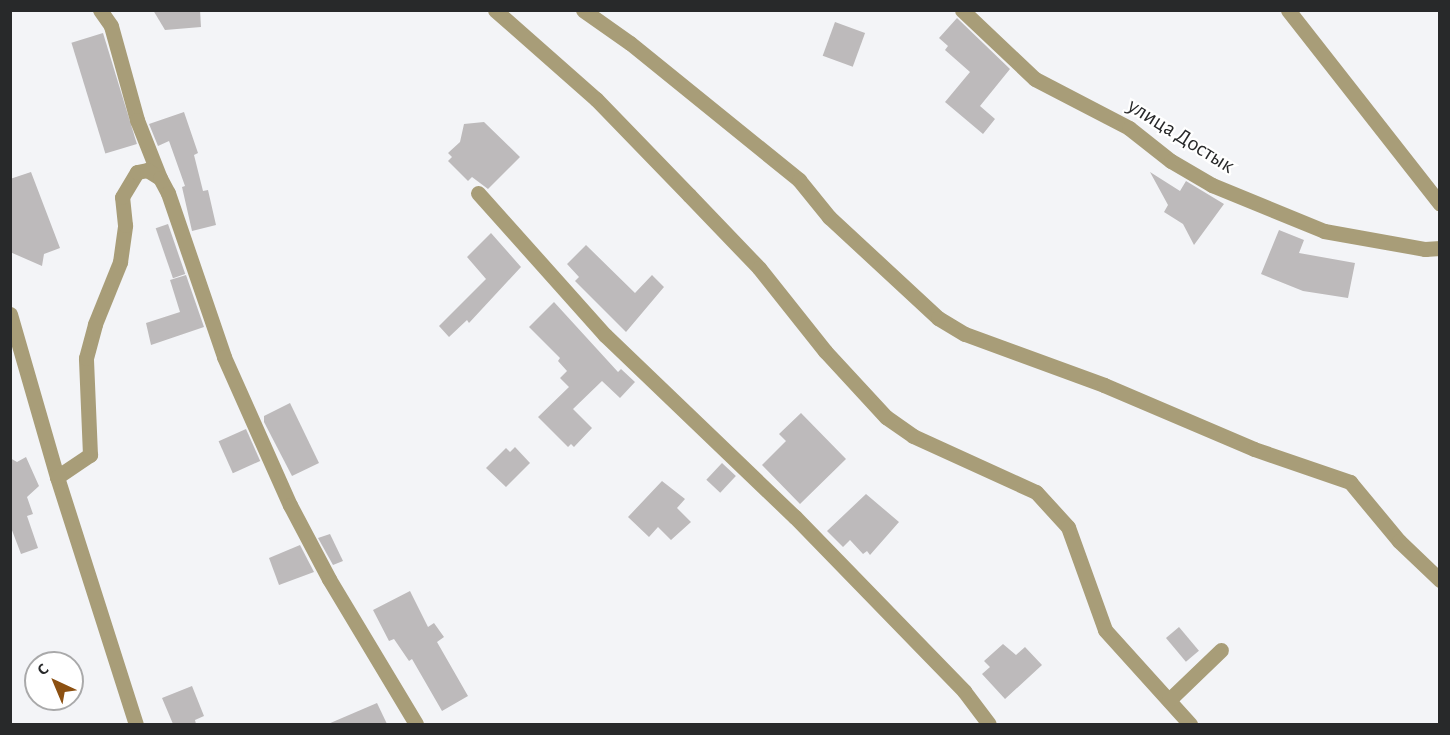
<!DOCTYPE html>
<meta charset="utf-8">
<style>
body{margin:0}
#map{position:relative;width:1450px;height:735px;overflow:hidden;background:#f3f4f7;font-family:"Alegreya Sans",sans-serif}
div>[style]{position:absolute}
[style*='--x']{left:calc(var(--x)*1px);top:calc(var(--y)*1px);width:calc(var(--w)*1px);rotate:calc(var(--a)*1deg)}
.building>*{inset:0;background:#bdbabb;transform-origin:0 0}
.minor>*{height:15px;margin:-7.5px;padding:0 7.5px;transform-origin:7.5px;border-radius:7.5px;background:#a89d78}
span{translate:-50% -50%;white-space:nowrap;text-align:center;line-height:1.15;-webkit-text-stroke:4.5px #fff;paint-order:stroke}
.street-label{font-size:22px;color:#28292a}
.frame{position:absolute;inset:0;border:12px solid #28292a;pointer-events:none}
.north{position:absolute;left:24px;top:651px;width:60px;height:60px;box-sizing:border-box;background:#fff;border:2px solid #a9a9aa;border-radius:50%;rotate:316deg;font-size:16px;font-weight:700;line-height:24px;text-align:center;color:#28292a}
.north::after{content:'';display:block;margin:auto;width:21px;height:27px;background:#8c5011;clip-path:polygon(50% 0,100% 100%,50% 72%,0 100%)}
</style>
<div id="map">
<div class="building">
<i style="clip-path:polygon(153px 10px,200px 10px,201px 27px,165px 30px)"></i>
<i style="clip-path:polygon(957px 18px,1010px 69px,980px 106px,995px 119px,983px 134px,945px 102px,970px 72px,945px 50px,948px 46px,939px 38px)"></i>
<i style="left:835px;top:22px;width:32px;height:36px;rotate:20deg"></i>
<i style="left:103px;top:33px;width:116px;height:33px;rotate:73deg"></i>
<i style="clip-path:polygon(184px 112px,198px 153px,194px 155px,203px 191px,208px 190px,216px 225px,192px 231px,182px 187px,185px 186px,169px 141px,158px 146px,149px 124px)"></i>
<i style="clip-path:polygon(484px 122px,520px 157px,488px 189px,472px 177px,468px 181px,448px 161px,452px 157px,448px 153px,460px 142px,464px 124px)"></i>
<i style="clip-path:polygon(31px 172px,60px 248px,44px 254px,42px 266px,10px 252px,10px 179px)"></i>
<i style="clip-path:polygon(1150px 172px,1180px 191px,1186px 181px,1224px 204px,1194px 245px,1183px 224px,1164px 212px,1168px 205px)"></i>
<i style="left:168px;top:224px;width:53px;height:13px;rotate:71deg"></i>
<i style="clip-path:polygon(1279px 230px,1304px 240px,1299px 253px,1355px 263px,1348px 298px,1303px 291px,1261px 274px)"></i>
<i style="clip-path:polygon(491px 233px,521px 267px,469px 323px,467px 320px,449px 337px,439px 326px,486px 279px,467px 257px)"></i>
<i style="clip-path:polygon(586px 245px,635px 293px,652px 275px,664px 287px,626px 332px,575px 281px,579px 277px,567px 264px)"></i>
<i style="clip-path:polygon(186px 275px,204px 327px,151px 345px,146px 323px,180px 312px,170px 280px)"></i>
<i style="clip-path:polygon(554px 302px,618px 372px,621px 369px,635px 382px,620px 398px,602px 381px,573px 409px,592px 428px,574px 447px,571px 444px,568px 447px,538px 417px,569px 387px,560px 378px,567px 371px,558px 361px,560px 358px,529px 327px)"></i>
<i style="clip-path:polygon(290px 403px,319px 463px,292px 476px,264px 422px,264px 416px)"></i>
<i style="clip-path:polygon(801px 413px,846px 459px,800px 504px,762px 465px,786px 441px,779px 434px)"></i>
<i style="left:246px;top:429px;width:35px;height:30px;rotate:66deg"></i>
<i style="clip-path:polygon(515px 447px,530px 463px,506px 487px,486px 468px,506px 448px,510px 452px)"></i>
<i style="clip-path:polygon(26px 457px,39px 486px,27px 497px,33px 514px,27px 516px,38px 548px,21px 554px,10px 525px,10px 458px,17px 462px)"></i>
<i style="left:722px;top:463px;width:19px;height:23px;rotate:43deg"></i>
<i style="clip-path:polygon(662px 481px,685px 499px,677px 508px,691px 522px,671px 540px,658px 527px,649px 537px,628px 517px)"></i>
<i style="clip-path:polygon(866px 494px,899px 522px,870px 555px,867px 551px,863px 554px,850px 540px,843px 547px,827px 531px)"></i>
<i style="clip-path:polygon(330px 534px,343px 561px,333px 565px,318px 538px)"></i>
<i style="clip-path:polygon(300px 545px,314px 572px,279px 585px,269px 558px)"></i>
<i style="clip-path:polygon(410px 591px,428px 627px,434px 623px,444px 637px,437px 642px,468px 696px,442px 711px,412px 659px,409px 661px,394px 639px,389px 641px,373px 610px)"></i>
<i style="left:1179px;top:627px;width:31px;height:17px;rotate:50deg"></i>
<i style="clip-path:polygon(1003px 644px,1016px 655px,1025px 647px,1042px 665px,1005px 699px,982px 674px,990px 667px,984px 661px)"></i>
<i style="clip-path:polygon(192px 686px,204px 716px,195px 720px,196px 724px,173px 724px,162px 698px)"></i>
<i style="clip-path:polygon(377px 703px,387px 724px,328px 724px)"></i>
</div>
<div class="minor">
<i style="--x:100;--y:10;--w:19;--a:55"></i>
<i style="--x:111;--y:26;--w:98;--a:74.5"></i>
<i style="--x:137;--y:120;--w:62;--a:68.4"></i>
<i style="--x:495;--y:10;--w:135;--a:41.4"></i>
<i style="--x:596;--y:99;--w:134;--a:45.9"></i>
<i style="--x:689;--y:195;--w:101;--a:46.2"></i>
<i style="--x:759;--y:268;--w:106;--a:51.5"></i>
<i style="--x:825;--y:351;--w:90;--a:47.3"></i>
<i style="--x:886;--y:417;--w:33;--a:35"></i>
<i style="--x:913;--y:436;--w:135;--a:24.5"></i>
<i style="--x:1036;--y:492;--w:47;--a:47.6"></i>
<i style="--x:1068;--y:527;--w:109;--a:70.2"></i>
<i style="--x:1105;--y:630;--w:127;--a:47.9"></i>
<i style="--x:583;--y:10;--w:57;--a:35.1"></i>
<i style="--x:630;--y:43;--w:218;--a:39"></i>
<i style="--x:799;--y:180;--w:48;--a:51"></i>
<i style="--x:829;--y:217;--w:149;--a:42.8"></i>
<i style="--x:938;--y:318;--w:31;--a:31"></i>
<i style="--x:965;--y:334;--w:148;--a:20.1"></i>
<i style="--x:1104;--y:385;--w:163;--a:23.1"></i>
<i style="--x:1254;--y:449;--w:102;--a:19"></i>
<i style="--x:1350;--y:482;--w:77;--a:50.3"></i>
<i style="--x:1399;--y:541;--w:57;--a:43.6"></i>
<i style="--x:962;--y:10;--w:100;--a:43.4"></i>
<i style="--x:1035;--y:79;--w:106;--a:27.5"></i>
<i style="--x:1129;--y:128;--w:53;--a:38.2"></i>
<i style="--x:1171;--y:161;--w:48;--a:30.3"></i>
<i style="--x:1212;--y:185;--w:121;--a:22.3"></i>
<i style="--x:1324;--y:231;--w:103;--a:10.1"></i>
<i style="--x:1425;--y:249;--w:15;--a:-4"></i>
<i style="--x:1288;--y:10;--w:246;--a:51.9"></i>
<i style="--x:478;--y:193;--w:191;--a:48.2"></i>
<i style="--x:605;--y:335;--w:263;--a:43.8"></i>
<i style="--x:795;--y:517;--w:243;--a:45.8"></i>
<i style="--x:964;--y:691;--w:41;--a:52.9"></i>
<i style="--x:10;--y:314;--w:170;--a:73.9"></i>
<i style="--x:57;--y:477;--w:259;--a:72.3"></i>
<i style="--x:57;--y:477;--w:40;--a:-34"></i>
<i style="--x:90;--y:455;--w:97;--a:-92.4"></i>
<i style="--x:86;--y:358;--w:35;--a:-75"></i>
<i style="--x:95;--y:324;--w:67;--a:-68"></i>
<i style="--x:120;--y:262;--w:37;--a:-82"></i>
<i style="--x:125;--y:225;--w:28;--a:-96"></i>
<i style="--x:122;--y:197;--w:29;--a:-59"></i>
<i style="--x:137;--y:172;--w:10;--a:-11"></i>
<i style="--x:147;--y:170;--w:15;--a:32"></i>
<i style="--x:160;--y:178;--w:17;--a:62"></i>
<i style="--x:168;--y:193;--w:173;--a:71.1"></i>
<i style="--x:224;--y:357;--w:162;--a:66"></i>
<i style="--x:290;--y:505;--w:84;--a:62.2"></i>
<i style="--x:329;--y:579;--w:169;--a:59"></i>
<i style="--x:1169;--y:700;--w:72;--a:-43.9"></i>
</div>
<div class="street-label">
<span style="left:1181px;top:136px;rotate:32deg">улица Достык</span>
</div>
<div class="frame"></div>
<div class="north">С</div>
</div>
